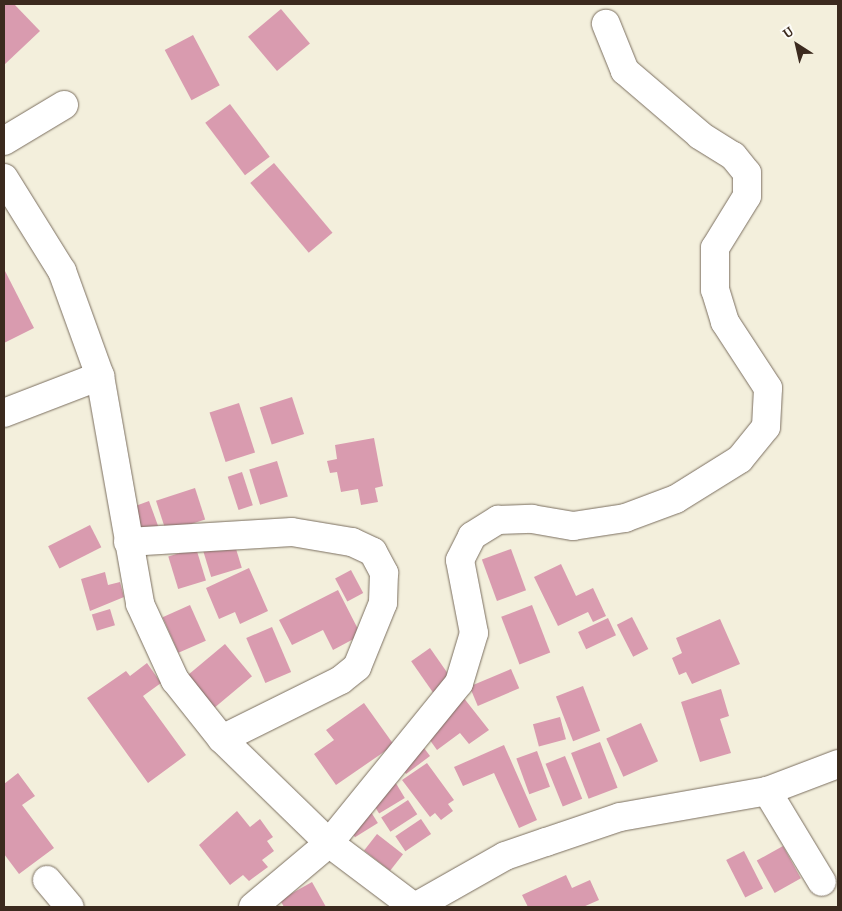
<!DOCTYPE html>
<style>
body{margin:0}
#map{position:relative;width:842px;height:911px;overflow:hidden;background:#f3efdc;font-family:Alegreya,serif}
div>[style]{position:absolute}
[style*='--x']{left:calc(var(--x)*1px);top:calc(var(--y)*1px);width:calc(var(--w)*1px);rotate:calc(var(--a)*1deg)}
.building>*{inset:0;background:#d99baf;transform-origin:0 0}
.roads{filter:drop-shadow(0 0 1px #7b6f60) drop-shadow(0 0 1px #7b6f60)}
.minor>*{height:28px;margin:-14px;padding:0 14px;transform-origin:14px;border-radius:14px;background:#fff}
span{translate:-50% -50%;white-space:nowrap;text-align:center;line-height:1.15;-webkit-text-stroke:4px #fdfcf7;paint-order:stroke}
.frame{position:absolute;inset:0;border:5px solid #3b2a1e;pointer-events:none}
.north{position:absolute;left:772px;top:20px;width:50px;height:50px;-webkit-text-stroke:4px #fdfcf7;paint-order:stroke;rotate:325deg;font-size:14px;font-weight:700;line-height:20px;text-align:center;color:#3b2a1e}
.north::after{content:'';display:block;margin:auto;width:18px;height:22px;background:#3b2a1e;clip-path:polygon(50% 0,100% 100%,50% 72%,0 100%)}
</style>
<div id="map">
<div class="building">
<i style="clip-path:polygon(4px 4px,14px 4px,40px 31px,4px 65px)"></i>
<i style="left:281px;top:9px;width:45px;height:43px;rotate:50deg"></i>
<i style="left:193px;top:35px;width:57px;height:32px;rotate:62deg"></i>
<i style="left:230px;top:104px;width:66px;height:31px;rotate:53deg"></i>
<i style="left:274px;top:163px;width:91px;height:31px;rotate:50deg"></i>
<i style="clip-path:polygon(4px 269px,34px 328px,4px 343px)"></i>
<i style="left:292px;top:397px;width:39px;height:34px;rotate:72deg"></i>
<i style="left:239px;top:403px;width:52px;height:31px;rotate:72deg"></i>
<i style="clip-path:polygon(374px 438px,383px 486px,375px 488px,378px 502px,361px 505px,358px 489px,341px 492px,337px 472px,330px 473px,327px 461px,337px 459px,335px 445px)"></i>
<i style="left:277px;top:461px;width:37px;height:29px;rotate:73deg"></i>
<i style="left:242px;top:472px;width:35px;height:15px;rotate:72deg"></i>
<i style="left:195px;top:488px;width:33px;height:41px;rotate:72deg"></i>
<i style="left:149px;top:501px;width:30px;height:21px;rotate:70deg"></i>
<i style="left:90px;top:525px;width:25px;height:47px;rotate:63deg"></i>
<i style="left:233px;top:539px;width:30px;height:32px;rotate:73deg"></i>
<i style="left:196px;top:548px;width:34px;height:29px;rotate:73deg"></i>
<i style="left:511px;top:549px;width:44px;height:31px;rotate:70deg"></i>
<i style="clip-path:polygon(561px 564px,576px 596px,593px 588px,606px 616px,593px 622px,588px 612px,558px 626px,534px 577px)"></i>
<i style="clip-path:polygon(249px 568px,268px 611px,240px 624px,235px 612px,219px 619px,206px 588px)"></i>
<i style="left:351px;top:570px;width:26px;height:18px;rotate:62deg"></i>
<i style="clip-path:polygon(105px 572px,108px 585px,120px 582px,124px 597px,90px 611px,81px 579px)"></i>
<i style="clip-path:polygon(338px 590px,361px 635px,333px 650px,323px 630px,292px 645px,279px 620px)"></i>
<i style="left:190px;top:605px;width:39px;height:30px;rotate:66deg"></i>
<i style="left:532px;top:605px;width:51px;height:33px;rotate:69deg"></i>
<i style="left:110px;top:609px;width:17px;height:19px;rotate:73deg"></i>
<i style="left:632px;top:617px;width:36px;height:17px;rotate:63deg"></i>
<i style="left:608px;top:618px;width:19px;height:33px;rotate:65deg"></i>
<i style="clip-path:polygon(720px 619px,740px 664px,692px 684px,686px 672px,679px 675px,672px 658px,682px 653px,676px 638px)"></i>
<i style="left:272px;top:627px;width:49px;height:28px;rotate:67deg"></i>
<i style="left:225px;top:644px;width:42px;height:53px;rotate:50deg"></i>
<i style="left:430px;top:648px;width:39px;height:23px;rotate:55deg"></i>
<i style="clip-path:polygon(147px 663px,161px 683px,143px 696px,186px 755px,148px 783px,87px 698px,126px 671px,130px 676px)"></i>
<i style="left:511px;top:669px;width:21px;height:45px;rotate:67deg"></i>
<i style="left:583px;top:686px;width:48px;height:29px;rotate:69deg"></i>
<i style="clip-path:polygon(721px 689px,729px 716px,720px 719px,731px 753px,700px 762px,681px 702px)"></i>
<i style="clip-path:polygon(463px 697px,489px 730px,469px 744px,460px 733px,437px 750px,422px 729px)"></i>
<i style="clip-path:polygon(364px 703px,394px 745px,336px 785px,314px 754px,334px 740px,326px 730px)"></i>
<i style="left:560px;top:717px;width:23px;height:28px;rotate:75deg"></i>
<i style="left:641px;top:723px;width:42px;height:38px;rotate:66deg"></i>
<i style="left:600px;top:742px;width:49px;height:31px;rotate:69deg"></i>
<i style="left:421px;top:744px;width:15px;height:30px;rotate:53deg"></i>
<i style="clip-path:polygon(504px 745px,537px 820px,519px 828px,494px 773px,463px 786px,454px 767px)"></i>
<i style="left:537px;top:751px;width:38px;height:22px;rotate:70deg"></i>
<i style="left:565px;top:756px;width:46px;height:21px;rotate:68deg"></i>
<i style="clip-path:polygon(427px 763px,454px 800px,448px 804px,453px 811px,441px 820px,435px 813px,430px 817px,402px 780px)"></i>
<i style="clip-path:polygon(18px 773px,35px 796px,22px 805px,54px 848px,19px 874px,4px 854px,4px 784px)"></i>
<i style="left:394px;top:780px;width:21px;height:30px;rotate:59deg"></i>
<i style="left:408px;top:800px;width:17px;height:32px;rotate:57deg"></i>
<i style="clip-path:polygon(237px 811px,250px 827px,260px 819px,273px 837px,267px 841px,274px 851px,262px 860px,268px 867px,249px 881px,243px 875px,230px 885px,199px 845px)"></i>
<i style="left:371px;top:812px;width:13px;height:27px;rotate:58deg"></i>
<i style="left:421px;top:819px;width:18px;height:31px;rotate:56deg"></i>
<i style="left:377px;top:834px;width:33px;height:21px;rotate:38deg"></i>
<i style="left:783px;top:846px;width:37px;height:30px;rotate:61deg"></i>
<i style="left:744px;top:851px;width:42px;height:20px;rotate:63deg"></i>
<i style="clip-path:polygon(566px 875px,572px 888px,590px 880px,599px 900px,583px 907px,528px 907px,522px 895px)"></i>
<i style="clip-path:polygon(312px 882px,326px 907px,284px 907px,280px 900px)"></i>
</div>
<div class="roads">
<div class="minor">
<i style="--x:4;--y:141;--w:70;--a:-31"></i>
<i style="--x:4;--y:178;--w:110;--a:58.1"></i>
<i style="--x:62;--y:271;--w:112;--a:70.1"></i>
<i style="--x:100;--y:376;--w:231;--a:80"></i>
<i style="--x:140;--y:604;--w:84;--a:65.3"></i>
<i style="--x:175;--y:680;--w:75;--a:51.5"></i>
<i style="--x:222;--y:739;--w:149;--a:44.2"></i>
<i style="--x:329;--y:843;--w:106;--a:37"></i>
<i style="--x:4;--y:413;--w:103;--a:-21.1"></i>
<i style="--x:128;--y:542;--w:164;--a:-3.5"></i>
<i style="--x:292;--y:532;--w:61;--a:9.5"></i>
<i style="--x:352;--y:542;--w:23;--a:25"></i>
<i style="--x:373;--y:552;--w:24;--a:62"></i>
<i style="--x:384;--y:573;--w:30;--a:92"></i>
<i style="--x:383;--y:603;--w:69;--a:112.1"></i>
<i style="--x:357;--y:667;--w:21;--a:141"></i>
<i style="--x:341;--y:680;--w:133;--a:153.6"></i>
<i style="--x:767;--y:791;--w:106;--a:58.9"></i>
<i style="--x:47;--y:880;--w:35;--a:50"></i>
<i style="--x:253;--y:907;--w:99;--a:-40.1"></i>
<i style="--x:329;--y:843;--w:206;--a:-50.9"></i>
<i style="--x:459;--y:683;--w:52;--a:-73.3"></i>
<i style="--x:474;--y:633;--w:74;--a:-100.9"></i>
<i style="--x:460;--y:560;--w:27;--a:-63"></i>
<i style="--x:472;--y:536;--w:31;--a:-32"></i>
<i style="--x:498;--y:520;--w:34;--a:-2"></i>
<i style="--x:532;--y:519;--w:42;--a:9.7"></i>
<i style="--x:573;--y:526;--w:53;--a:-8.7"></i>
<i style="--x:625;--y:518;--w:54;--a:-20.4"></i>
<i style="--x:676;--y:499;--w:75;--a:-32"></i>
<i style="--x:740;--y:459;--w:41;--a:-50.9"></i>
<i style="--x:766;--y:427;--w:39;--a:-87"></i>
<i style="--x:768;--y:388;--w:79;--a:-123.1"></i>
<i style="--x:725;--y:322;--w:34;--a:-107"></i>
<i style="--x:715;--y:290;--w:42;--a:-90"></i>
<i style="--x:715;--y:248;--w:61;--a:-58.4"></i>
<i style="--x:747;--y:196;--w:23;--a:-90"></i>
<i style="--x:747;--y:173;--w:22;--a:-129"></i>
<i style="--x:733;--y:156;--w:39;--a:-148"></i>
<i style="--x:700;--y:135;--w:99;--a:-139.5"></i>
<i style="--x:625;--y:71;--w:51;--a:-112"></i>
<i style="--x:415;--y:907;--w:103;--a:-29.5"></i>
<i style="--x:505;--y:856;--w:43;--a:-18.9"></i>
<i style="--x:546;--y:842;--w:78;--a:-18.7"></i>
<i style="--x:620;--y:817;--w:149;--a:-10"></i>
<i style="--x:767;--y:791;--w:76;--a:-20.8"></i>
</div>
</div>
<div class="frame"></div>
<div class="north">U</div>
</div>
